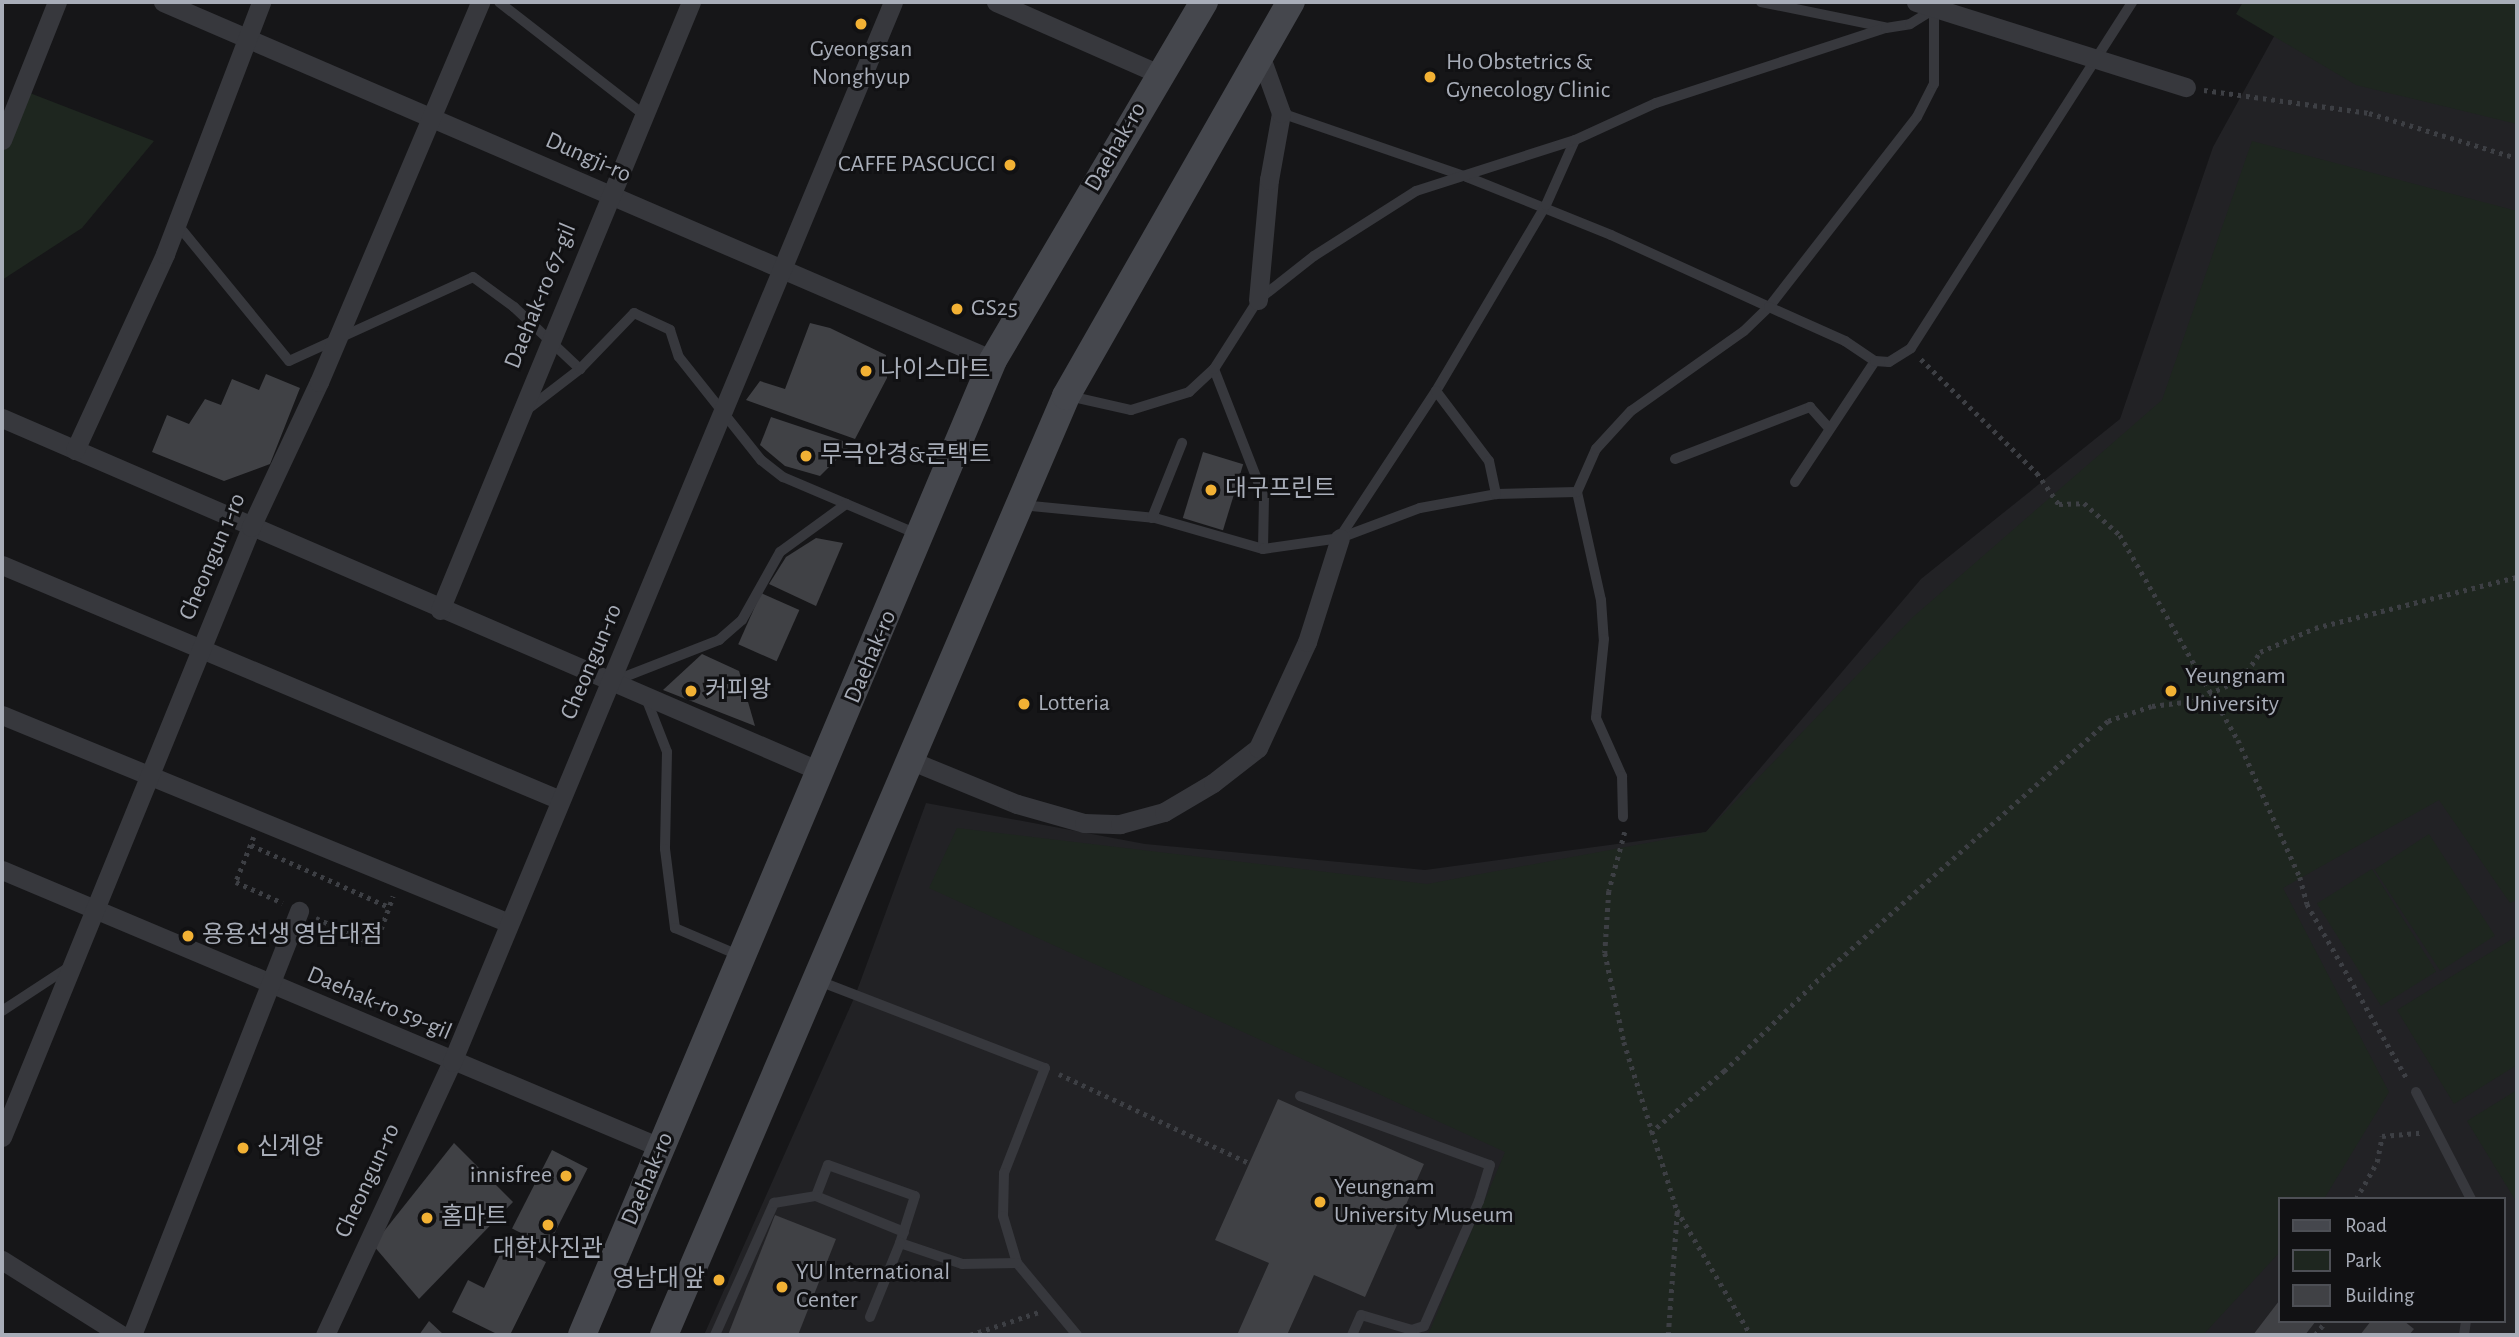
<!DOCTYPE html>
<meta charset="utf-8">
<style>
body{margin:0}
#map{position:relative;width:2519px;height:1337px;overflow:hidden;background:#161618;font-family:"Alegreya Sans","Noto Sans KR",sans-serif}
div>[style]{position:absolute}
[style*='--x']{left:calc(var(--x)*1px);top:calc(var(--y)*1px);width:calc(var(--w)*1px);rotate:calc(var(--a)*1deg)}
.built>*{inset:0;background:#222225}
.green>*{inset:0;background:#1e261f;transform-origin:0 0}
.building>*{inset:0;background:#404145;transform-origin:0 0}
.path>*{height:4.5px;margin-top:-2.25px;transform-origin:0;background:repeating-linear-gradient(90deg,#3d3f44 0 3.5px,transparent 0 8.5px)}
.lane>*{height:10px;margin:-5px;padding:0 5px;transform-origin:5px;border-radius:5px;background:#37383d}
.street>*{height:19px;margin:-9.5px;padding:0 9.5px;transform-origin:9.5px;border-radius:9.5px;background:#37383d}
.secondary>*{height:28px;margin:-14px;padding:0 14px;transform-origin:14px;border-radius:14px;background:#45474d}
.dots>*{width:19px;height:19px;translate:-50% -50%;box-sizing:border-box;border:4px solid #111113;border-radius:50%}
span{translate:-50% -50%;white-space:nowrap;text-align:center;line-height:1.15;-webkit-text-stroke:6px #111113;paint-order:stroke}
.poi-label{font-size:24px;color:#a8adb8}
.left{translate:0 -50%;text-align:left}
.right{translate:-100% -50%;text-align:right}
.street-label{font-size:24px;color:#a8adb8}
.frame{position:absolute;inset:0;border:4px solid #a8adb8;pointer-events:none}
.legend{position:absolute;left:2278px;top:1197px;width:228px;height:126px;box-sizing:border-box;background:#111113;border:2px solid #4d4f55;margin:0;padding:9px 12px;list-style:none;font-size:21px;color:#a8adb8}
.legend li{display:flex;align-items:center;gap:14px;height:35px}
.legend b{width:35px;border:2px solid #4d4f55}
</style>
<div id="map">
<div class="built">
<i style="clip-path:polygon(evenodd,2293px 2px,2517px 2px,2517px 1335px,704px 1335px,855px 996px,926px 803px,1145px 844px,1425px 870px,1706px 832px,1921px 579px,2120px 419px,2213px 147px,2293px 2px,2279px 1199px,2503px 1199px,2503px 1321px,2279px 1321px,2279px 1199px)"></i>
</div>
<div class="green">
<i style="clip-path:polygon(2243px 2px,2517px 2px,2517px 124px,2356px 85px,2236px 14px)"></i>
<i style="clip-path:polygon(22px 90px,154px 141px,82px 228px,2px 280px,2px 140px)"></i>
<i style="clip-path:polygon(2252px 141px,2517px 211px,2517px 900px,2510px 903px,2439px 800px,2283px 888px,2389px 1092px,2324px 1199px,2279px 1199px,2279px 1253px,2203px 1335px,1428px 1335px,1505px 1152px,929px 888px,957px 828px,1427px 884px,1706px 832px,1913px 617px,2162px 400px)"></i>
<i style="left:2429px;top:834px;width:121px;height:65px;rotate:57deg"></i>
<i style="left:2372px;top:869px;width:121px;height:65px;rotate:58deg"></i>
<i style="clip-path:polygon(2517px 936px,2517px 1065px,2454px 1104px,2397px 1010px)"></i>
<i style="clip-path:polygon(2517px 1090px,2517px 1203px,2467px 1121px)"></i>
</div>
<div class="building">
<i style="clip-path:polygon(810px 323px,830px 328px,886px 355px,887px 378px,855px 439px,746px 400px,760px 381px,785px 389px)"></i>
<i style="clip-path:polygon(266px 374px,300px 388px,270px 464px,224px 481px,152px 452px,167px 415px,189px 424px,205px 399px,221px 405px,232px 379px,259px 390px)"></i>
<i style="clip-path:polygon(771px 417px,852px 444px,820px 476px,785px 466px,760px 445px)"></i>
<i style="left:1203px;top:452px;width:42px;height:69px;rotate:17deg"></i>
<i style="clip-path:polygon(816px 538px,843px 543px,816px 606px,769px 584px,786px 557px)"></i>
<i style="left:761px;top:593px;width:42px;height:56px;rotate:24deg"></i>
<i style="clip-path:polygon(702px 654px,739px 671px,755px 726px,663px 690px)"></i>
<i style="clip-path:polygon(1278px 1099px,1424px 1164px,1365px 1297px,1314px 1275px,1287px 1335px,1237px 1335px,1269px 1263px,1215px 1240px)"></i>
<i style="clip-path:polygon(454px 1143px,513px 1202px,419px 1299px,373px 1245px)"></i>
<i style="left:552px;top:1150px;width:40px;height:88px;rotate:27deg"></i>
<i style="clip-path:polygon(775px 1215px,836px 1239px,798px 1335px,728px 1335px)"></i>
<i style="clip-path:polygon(506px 1242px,546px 1262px,510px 1335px,499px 1335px,452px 1312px,468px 1280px,484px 1288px)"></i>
<i style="clip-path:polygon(2279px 1301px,2279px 1321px,2316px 1321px,2305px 1335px,2253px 1335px)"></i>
<i style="clip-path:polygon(429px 1321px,444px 1335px,419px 1335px)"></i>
<i style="clip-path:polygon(2371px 1321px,2404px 1321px,2414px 1329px,2409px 1335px,2360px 1335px)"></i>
</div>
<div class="path">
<i style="--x:2204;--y:90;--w:167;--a:7.9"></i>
<i style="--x:2369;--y:113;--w:155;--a:16.9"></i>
<i style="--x:1921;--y:359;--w:163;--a:44.5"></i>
<i style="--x:2037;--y:473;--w:38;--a:55"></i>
<i style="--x:2059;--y:504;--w:25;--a:-2"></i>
<i style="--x:2084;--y:503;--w:48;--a:41.6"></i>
<i style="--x:2120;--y:535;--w:237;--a:60.1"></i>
<i style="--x:2238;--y:740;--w:150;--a:65.7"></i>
<i style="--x:2300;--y:877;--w:28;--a:75"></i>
<i style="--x:2307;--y:904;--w:203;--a:60.2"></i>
<i style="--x:1625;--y:832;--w:61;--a:105.2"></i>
<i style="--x:1609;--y:891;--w:62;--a:93.7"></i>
<i style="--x:1605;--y:953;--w:91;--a:77.9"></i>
<i style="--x:1624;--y:1042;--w:176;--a:72.5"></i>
<i style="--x:1677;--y:1210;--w:145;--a:59.4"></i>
<i style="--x:254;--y:837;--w:48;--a:111.8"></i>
<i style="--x:236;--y:882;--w:51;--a:24.1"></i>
<i style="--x:251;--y:845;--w:151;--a:24.2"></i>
<i style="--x:316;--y:918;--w:65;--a:24.6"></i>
<i style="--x:375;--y:945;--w:52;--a:-69.8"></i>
<i style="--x:1059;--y:1074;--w:210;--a:25.1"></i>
<i style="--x:1650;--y:1133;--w:97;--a:-40"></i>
<i style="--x:1724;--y:1071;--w:151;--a:-44.2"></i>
<i style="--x:1832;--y:966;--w:369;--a:-41.6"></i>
<i style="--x:2108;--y:721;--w:46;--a:-18.8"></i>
<i style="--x:2152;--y:706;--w:41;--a:-7"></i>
<i style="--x:2193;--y:701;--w:54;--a:-24.2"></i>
<i style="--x:2242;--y:679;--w:32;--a:-56"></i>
<i style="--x:2260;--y:652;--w:60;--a:-23.6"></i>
<i style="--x:2315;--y:628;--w:208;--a:-14.2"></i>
<i style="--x:2356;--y:1199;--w:43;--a:-60.4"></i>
<i style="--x:2377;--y:1162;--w:26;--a:-79"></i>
<i style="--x:2382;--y:1136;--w:38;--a:-5"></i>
<i style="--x:970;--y:1335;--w:73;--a:-18.4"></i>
<i style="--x:1668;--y:1335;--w:124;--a:-85.8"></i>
<i style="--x:2315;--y:1335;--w:18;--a:-52"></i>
</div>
<div class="lane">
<i style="--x:499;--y:2;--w:182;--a:37.9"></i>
<i style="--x:1761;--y:2;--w:126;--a:11.5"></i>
<i style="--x:1281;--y:113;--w:197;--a:19"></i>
<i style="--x:1467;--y:177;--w:155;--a:21.9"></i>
<i style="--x:1611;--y:235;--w:174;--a:24.5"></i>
<i style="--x:1769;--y:307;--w:241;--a:-52.1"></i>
<i style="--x:1917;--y:117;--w:37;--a:-63"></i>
<i style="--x:1934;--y:84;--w:75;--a:-90"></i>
<i style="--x:177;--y:224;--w:177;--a:50.7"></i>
<i style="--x:289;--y:361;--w:202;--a:-24.5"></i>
<i style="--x:473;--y:277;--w:51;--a:36.2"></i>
<i style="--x:514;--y:307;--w:91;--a:43.2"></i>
<i style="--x:1214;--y:369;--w:137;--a:68.7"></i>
<i style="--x:1264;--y:497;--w:52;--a:91.1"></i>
<i style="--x:1436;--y:391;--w:216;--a:-59.4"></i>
<i style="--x:1546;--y:205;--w:71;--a:-66"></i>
<i style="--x:1069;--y:396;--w:64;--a:12.7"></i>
<i style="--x:1131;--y:410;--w:61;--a:-17.2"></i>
<i style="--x:1189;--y:392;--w:34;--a:-43"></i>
<i style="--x:1214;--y:369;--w:82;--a:-57.5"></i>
<i style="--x:1258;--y:300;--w:71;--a:-38.2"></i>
<i style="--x:1314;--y:256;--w:121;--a:-32.5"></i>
<i style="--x:1416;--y:191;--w:167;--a:-17.8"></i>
<i style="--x:1575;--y:140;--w:89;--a:-24.6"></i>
<i style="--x:1656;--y:103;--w:242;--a:-18.1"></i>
<i style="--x:1886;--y:28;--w:24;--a:-9"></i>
<i style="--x:1910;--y:24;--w:28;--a:-32"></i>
<i style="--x:528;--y:409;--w:66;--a:-37.6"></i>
<i style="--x:580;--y:369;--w:78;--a:-46"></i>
<i style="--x:634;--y:313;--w:40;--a:25"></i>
<i style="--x:670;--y:330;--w:28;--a:72"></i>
<i style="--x:679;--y:357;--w:132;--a:51.5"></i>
<i style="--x:761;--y:460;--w:28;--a:38"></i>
<i style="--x:783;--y:477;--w:146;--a:23"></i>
<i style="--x:1675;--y:459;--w:145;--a:-21.1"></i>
<i style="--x:1810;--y:407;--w:27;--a:48"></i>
<i style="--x:1795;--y:482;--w:145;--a:-56.5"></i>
<i style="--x:1577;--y:492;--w:111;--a:77.5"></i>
<i style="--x:1601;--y:600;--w:39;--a:86"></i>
<i style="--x:1604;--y:639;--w:79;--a:95.8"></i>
<i style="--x:1596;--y:718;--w:64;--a:65.9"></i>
<i style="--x:1622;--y:776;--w:41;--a:88.6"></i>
<i style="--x:1021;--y:505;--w:135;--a:5.5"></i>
<i style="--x:1155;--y:518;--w:112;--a:16"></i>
<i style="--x:1263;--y:549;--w:78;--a:-8.1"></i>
<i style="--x:1340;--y:538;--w:85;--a:-20.6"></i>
<i style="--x:1420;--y:508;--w:77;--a:-10.4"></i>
<i style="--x:1496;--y:494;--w:81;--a:-1.4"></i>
<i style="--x:1577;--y:492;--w:47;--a:-66.2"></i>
<i style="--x:1596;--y:449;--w:52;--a:-47.4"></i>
<i style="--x:1631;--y:411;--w:138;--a:-35.3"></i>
<i style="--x:1744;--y:331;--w:35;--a:-44"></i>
<i style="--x:1769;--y:307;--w:83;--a:24.1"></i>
<i style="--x:1845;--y:341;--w:36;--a:34"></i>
<i style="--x:1875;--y:361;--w:14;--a:4"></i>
<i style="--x:1889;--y:362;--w:26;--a:-32"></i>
<i style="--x:1911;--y:348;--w:411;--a:-57.4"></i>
<i style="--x:1152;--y:518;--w:81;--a:-68.2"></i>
<i style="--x:1340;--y:537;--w:175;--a:-56.7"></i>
<i style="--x:1436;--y:391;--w:88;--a:52.9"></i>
<i style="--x:1489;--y:461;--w:34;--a:78"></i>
<i style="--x:614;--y:681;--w:113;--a:-21.3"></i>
<i style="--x:719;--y:640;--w:30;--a:-41"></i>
<i style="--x:742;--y:620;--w:78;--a:-60.8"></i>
<i style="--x:780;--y:552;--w:82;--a:-36"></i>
<i style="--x:646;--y:698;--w:58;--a:68.7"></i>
<i style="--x:667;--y:752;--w:97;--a:91.2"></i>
<i style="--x:665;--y:849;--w:80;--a:82.8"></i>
<i style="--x:675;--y:928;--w:69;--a:23.2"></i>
<i style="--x:819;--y:981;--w:242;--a:21.1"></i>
<i style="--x:1045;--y:1068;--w:113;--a:111.3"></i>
<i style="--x:1004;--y:1173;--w:43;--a:91.3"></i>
<i style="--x:1003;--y:1216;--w:49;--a:73.4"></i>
<i style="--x:1017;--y:1263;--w:94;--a:50.2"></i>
<i style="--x:2;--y:1011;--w:80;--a:-33.3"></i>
<i style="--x:2416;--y:1092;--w:120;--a:62.8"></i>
<i style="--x:1300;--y:1096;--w:202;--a:20"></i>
<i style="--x:1490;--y:1165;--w:38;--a:107"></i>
<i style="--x:1479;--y:1201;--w:137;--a:113.7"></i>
<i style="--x:1424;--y:1326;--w:13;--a:162"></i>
<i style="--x:1412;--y:1330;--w:53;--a:-163.6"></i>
<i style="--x:1361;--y:1315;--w:22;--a:114"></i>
<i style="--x:904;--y:1232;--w:95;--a:-157.8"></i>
<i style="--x:816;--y:1196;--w:33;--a:-69"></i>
<i style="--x:828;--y:1165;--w:92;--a:19.6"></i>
<i style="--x:915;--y:1196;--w:49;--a:107.7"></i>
<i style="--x:900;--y:1243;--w:65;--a:18.7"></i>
<i style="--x:962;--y:1264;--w:55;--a:-1"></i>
<i style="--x:870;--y:1317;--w:80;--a:-67.9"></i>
<i style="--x:715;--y:1335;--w:145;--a:-65.9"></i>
<i style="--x:774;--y:1203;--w:43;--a:-9.5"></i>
<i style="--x:2464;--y:1335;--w:14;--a:-82"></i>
</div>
<div class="street">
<i style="--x:163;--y:2;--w:904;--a:23.33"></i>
<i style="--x:996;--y:2;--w:178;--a:23.8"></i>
<i style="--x:1916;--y:2;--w:283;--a:17.5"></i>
<i style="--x:2;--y:140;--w:149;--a:-68.3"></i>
<i style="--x:1258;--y:300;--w:121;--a:-84.8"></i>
<i style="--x:1269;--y:180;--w:68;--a:-79.8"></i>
<i style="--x:1281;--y:113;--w:65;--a:-109.8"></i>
<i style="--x:2;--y:418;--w:893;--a:23.35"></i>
<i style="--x:75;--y:450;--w:216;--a:-65.3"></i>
<i style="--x:165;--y:254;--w:270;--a:-69.1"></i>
<i style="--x:2;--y:565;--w:605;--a:22.84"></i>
<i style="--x:440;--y:610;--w:658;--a:-67.57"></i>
<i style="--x:2;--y:715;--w:548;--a:22.31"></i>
<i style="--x:912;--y:761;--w:113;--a:22.3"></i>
<i style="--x:1017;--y:804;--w:70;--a:15.8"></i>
<i style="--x:1084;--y:823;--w:36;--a:2"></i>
<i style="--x:1120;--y:824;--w:46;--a:-15.3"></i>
<i style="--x:1164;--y:812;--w:57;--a:-30.6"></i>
<i style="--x:1213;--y:783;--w:57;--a:-37.9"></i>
<i style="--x:1258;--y:748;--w:117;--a:-65.2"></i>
<i style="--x:1307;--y:642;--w:109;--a:-72.4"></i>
<i style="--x:2;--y:870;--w:716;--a:22.84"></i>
<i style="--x:2;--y:1137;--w:659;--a:-67.79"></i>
<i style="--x:251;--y:527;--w:160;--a:-64.9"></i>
<i style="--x:319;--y:382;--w:413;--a:-67"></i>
<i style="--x:2;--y:1260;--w:141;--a:32.2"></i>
<i style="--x:132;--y:1335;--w:456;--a:-68.5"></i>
<i style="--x:325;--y:1335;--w:301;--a:-65.1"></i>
<i style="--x:452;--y:1062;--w:1148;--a:-67.41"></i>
</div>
<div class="secondary">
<i style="--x:582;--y:1335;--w:1058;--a:-67.14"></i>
<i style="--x:993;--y:360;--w:416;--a:-59.5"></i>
<i style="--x:664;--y:1335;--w:1021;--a:-66.82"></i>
<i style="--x:1066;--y:396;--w:454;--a:-60.3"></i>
</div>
<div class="dots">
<i style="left:861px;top:24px;background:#f2b134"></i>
<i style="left:1430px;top:77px;background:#f2b134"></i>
<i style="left:1010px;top:165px;background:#f2b134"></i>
<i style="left:957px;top:309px;background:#f2b134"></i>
<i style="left:866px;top:371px;background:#f2b134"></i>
<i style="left:806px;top:456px;background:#f2b134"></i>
<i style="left:1211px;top:490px;background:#f2b134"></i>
<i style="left:691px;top:691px;background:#f2b134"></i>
<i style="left:2171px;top:691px;background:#f2b134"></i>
<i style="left:1024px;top:704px;background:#f2b134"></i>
<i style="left:188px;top:936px;background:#f2b134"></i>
<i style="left:243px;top:1148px;background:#f2b134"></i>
<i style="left:566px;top:1176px;background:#f2b134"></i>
<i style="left:1320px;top:1202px;background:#f2b134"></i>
<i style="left:427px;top:1218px;background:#f2b134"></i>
<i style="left:548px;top:1225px;background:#f2b134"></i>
<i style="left:719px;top:1280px;background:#f2b134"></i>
<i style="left:782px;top:1287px;background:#f2b134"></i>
</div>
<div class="poi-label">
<span style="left:861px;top:64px">Gyeongsan<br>Nonghyup</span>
<span class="left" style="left:1446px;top:77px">Ho Obstetrics &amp;<br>Gynecology Clinic</span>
<span class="right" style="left:996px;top:165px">CAFFE PASCUCCI</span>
<span class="left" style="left:971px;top:309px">GS25</span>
<span class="left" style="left:880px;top:371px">나이스마트</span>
<span class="left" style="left:820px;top:456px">무극안경&amp;콘택트</span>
<span class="left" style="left:1225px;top:490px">대구프린트</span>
<span class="left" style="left:2185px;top:691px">Yeungnam<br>University</span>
<span class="left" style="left:705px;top:691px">커피왕</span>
<span class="left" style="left:1038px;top:704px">Lotteria</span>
<span class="left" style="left:202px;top:936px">용용선생 영남대점</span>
<span class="left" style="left:257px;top:1148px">신계양</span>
<span class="right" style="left:552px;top:1176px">innisfree</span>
<span class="left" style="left:1334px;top:1202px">Yeungnam<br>University Museum</span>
<span class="left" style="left:441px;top:1218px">홈마트</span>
<span style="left:548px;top:1250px">대학사진관</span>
<span class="left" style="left:796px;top:1287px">YU International<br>Center</span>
<span class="right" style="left:705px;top:1280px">영남대 앞</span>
</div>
<div class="street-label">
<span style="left:1116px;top:147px;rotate:-60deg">Daehak-ro</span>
<span style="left:588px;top:158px;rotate:24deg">Dungji-ro</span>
<span style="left:541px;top:296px;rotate:-68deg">Daehak-ro 67-gil</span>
<span style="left:213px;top:557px;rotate:-67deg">Cheongun 1-ro</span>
<span style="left:871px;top:657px;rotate:-67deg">Daehak-ro</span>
<span style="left:592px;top:662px;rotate:-67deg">Cheongun-ro</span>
<span style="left:379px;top:1004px;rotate:23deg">Daehak-ro 59-gil</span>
<span style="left:648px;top:1179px;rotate:-67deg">Daehak-ro</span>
<span style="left:368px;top:1181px;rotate:-65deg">Cheongun-ro</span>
</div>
<div class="frame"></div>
<ul class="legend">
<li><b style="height:9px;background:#45474d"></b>Road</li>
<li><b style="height:19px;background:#1e261f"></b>Park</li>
<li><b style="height:19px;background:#404145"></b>Building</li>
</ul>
</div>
